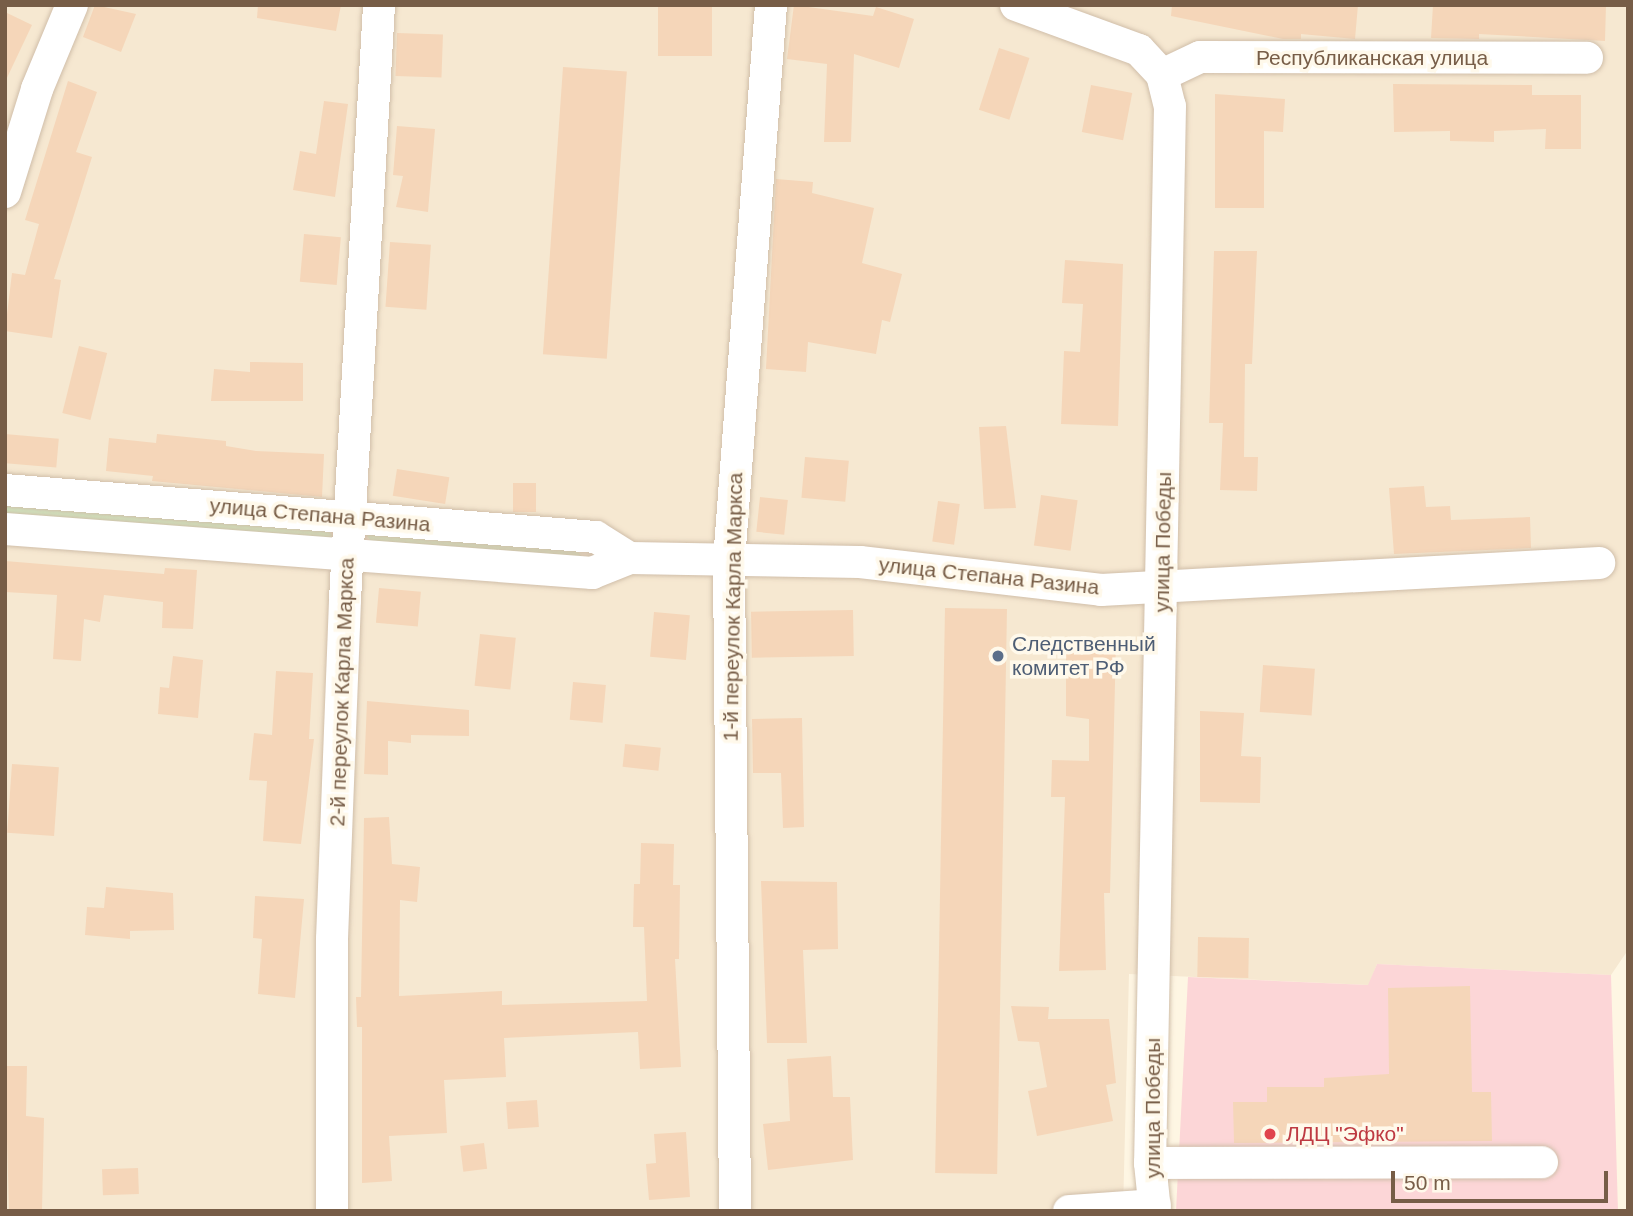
<!DOCTYPE html>
<meta charset="utf-8">
<style>
body{margin:0}
#map{position:relative;width:1633px;height:1216px;overflow:hidden;background:#fef6e3;font-family:Arial,sans-serif}
div>[style]{position:absolute}
[style*='--x']{left:calc(var(--x)*1px);top:calc(var(--y)*1px);width:calc(var(--w)*1px);rotate:calc(var(--a)*1deg)}
.residential>*{inset:0;background:#f6e8d1}
.medical>*{inset:0;background:#fcd6d7}
.green>*{inset:0;background:#ceecc1}
.building>*{inset:0;background:#f5d6b9;transform-origin:0 0}
.roads{filter:drop-shadow(0 0 2px #d0bea9) drop-shadow(0 0 2px #d0bea9)}
.minor>*{height:32px;margin:-16px;padding:0 16px;transform-origin:16px;border-radius:16px;background:#fff}
.dots>*{width:19px;height:19px;translate:-50% -50%;box-sizing:border-box;border:4px solid #fff9eb;border-radius:50%}
span{translate:-50% -50%;white-space:nowrap;text-align:center;line-height:1.15;-webkit-text-stroke:7px #fff9eb;paint-order:stroke}
.street-label{font-size:21px;color:#775d47}
.service-label{font-size:21px;color:#4e5e75}
.left{translate:0 -50%;text-align:left}
.health-label{font-size:21px;color:#be3a42}
.frame{position:absolute;inset:0;border:7px solid #775d47;pointer-events:none}
.scale{position:absolute;left:1391px;top:1171px;width:217px;height:32px;box-sizing:border-box;border:4px solid #775d47;border-top:0;padding-left:9px;font-size:21px;line-height:24px;white-space:nowrap;color:#775d47;-webkit-text-stroke:5px #fff9eb;paint-order:stroke}
</style>
<div id="map">
<div class="residential">
<i style="clip-path:polygon(5px 5px,1628px 5px,1628px 950px,1611px 975px,1377px 964px,1369px 985px,1129px 974px,1123px 1211px,5px 1211px)"></i>
</div>
<div class="medical">
<i style="clip-path:polygon(1377px 964px,1611px 975px,1618px 1211px,1176px 1211px,1188px 977px,1368px 985px)"></i>
</div>
<div class="green">
<i style="clip-path:polygon(5px 501px,326px 527px,334px 538px,5px 520px)"></i>
<i style="clip-path:polygon(376px 529px,573px 545px,582px 557px,376px 547px,366px 535px)"></i>
</div>
<div class="building">
<i style="clip-path:polygon(95px 5px,136px 14px,121px 52px,83px 37px)"></i>
<i style="clip-path:polygon(258px 5px,341px 5px,336px 31px,257px 18px)"></i>
<i style="left:658px;top:5px;width:54px;height:51px"></i>
<i style="clip-path:polygon(794px 5px,873px 16px,876px 7px,914px 19px,899px 68px,854px 54px,851px 142px,824px 142px,827px 64px,787px 59px)"></i>
<i style="clip-path:polygon(1172px 5px,1358px 5px,1355px 39px,1301px 34px,1301px 39px,1283px 39px,1171px 16px)"></i>
<i style="clip-path:polygon(1433px 5px,1606px 5px,1605px 41px,1479px 34px,1479px 39px,1431px 38px)"></i>
<i style="clip-path:polygon(5px 12px,32px 25px,5px 82px)"></i>
<i style="left:397px;top:33px;width:46px;height:43px;rotate:2deg"></i>
<i style="left:999px;top:48px;width:32px;height:65px;rotate:18deg"></i>
<i style="left:563px;top:67px;width:64px;height:288px;rotate:4deg"></i>
<i style="clip-path:polygon(68px 81px,97px 92px,76px 152px,92px 157px,54px 279px,61px 280px,52px 338px,5px 331px,12px 273px,25px 275px,39px 224px,25px 220px)"></i>
<i style="clip-path:polygon(1393px 84px,1532px 85px,1532px 95px,1581px 95px,1581px 149px,1545px 149px,1546px 129px,1494px 131px,1494px 142px,1450px 141px,1450px 131px,1394px 132px)"></i>
<i style="left:1091px;top:85px;width:42px;height:48px;rotate:11deg"></i>
<i style="clip-path:polygon(1215px 94px,1285px 99px,1283px 132px,1264px 131px,1264px 208px,1215px 208px)"></i>
<i style="clip-path:polygon(324px 101px,348px 104px,335px 197px,293px 190px,300px 151px,316px 154px)"></i>
<i style="clip-path:polygon(397px 126px,435px 129px,428px 212px,396px 207px,403px 176px,393px 175px)"></i>
<i style="clip-path:polygon(776px 179px,813px 182px,812px 193px,874px 208px,862px 263px,902px 274px,890px 322px,882px 320px,876px 354px,808px 342px,806px 372px,766px 369px)"></i>
<i style="left:304px;top:234px;width:37px;height:48px;rotate:5deg"></i>
<i style="left:390px;top:242px;width:41px;height:65px;rotate:4deg"></i>
<i style="clip-path:polygon(1214px 251px,1257px 251px,1252px 364px,1245px 364px,1244px 457px,1258px 457px,1257px 491px,1220px 490px,1223px 423px,1209px 423px)"></i>
<i style="clip-path:polygon(1065px 260px,1123px 264px,1118px 426px,1061px 424px,1064px 351px,1080px 352px,1083px 304px,1062px 303px)"></i>
<i style="left:79px;top:346px;width:29px;height:69px;rotate:14deg"></i>
<i style="clip-path:polygon(250px 362px,303px 363px,303px 401px,211px 401px,214px 369px,250px 372px)"></i>
<i style="clip-path:polygon(1006px 426px,1016px 508px,984px 509px,979px 427px)"></i>
<i style="left:5px;top:434px;width:54px;height:29px;rotate:5deg"></i>
<i style="clip-path:polygon(157px 434px,226px 441px,226px 446px,256px 451px,324px 454px,322px 497px,152px 481px,153px 476px,106px 471px,109px 438px,156px 443px)"></i>
<i style="left:805px;top:457px;width:44px;height:41px;rotate:5deg"></i>
<i style="left:397px;top:469px;width:53px;height:27px;rotate:9deg"></i>
<i style="left:513px;top:483px;width:23px;height:29px"></i>
<i style="clip-path:polygon(1424px 486px,1426px 507px,1450px 506px,1451px 520px,1530px 517px,1531px 548px,1394px 554px,1389px 488px)"></i>
<i style="left:1041px;top:495px;width:37px;height:51px;rotate:8deg"></i>
<i style="left:760px;top:497px;width:28px;height:35px;rotate:6deg"></i>
<i style="left:938px;top:501px;width:22px;height:41px;rotate:8deg"></i>
<i style="clip-path:polygon(5px 561px,164px 574px,165px 568px,197px 570px,193px 629px,162px 628px,163px 602px,104px 595px,100px 622px,84px 619px,81px 661px,53px 659px,57px 595px,5px 592px)"></i>
<i style="left:379px;top:588px;width:42px;height:35px;rotate:5deg"></i>
<i style="left:945px;top:608px;width:62px;height:565px;rotate:1deg"></i>
<i style="left:853px;top:610px;width:46px;height:102px;rotate:89deg"></i>
<i style="left:654px;top:612px;width:36px;height:45px;rotate:5deg"></i>
<i style="left:480px;top:634px;width:36px;height:52px;rotate:6deg"></i>
<i style="clip-path:polygon(1066px 640px,1116px 641px,1110px 893px,1104px 893px,1106px 970px,1059px 971px,1065px 797px,1051px 797px,1052px 760px,1089px 761px,1089px 719px,1066px 716px)"></i>
<i style="clip-path:polygon(173px 656px,203px 660px,198px 718px,158px 714px,160px 687px,169px 688px)"></i>
<i style="left:1263px;top:665px;width:52px;height:47px;rotate:4deg"></i>
<i style="clip-path:polygon(276px 671px,313px 673px,309px 739px,314px 739px,301px 844px,263px 841px,267px 781px,249px 780px,254px 733px,272px 735px)"></i>
<i style="left:573px;top:682px;width:33px;height:38px;rotate:5deg"></i>
<i style="clip-path:polygon(367px 701px,469px 710px,469px 736px,411px 735px,411px 743px,388px 741px,388px 775px,364px 774px)"></i>
<i style="clip-path:polygon(1200px 711px,1244px 713px,1241px 756px,1261px 757px,1260px 803px,1200px 802px)"></i>
<i style="clip-path:polygon(802px 718px,804px 827px,783px 828px,781px 773px,753px 773px,752px 719px)"></i>
<i style="left:625px;top:744px;width:36px;height:23px;rotate:6deg"></i>
<i style="left:12px;top:764px;width:47px;height:69px;rotate:4deg"></i>
<i style="clip-path:polygon(389px 817px,392px 864px,420px 867px,417px 902px,400px 900px,399px 996px,502px 991px,502px 1005px,647px 1001px,644px 927px,633px 927px,634px 884px,640px 884px,641px 843px,674px 844px,673px 885px,680px 885px,679px 959px,675px 959px,681px 1067px,640px 1069px,638px 1032px,504px 1038px,506px 1077px,444px 1080px,447px 1133px,389px 1136px,392px 1181px,362px 1183px,362px 1027px,357px 1027px,356px 997px,361px 997px,364px 818px)"></i>
<i style="clip-path:polygon(761px 881px,837px 882px,838px 949px,803px 950px,807px 1043px,767px 1043px)"></i>
<i style="clip-path:polygon(106px 887px,173px 893px,174px 930px,130px 931px,130px 939px,85px 935px,87px 907px,104px 908px)"></i>
<i style="clip-path:polygon(255px 896px,304px 899px,295px 998px,258px 994px,262px 939px,253px 938px)"></i>
<i style="left:1198px;top:937px;width:51px;height:40px;rotate:1deg"></i>
<i style="clip-path:polygon(1470px 986px,1472px 1092px,1491px 1092px,1492px 1141px,1234px 1143px,1233px 1102px,1267px 1102px,1267px 1087px,1324px 1087px,1324px 1078px,1389px 1074px,1388px 988px)"></i>
<i style="clip-path:polygon(1011px 1006px,1049px 1007px,1048px 1019px,1109px 1019px,1116px 1083px,1106px 1085px,1113px 1121px,1037px 1136px,1028px 1091px,1047px 1087px,1039px 1042px,1018px 1041px)"></i>
<i style="clip-path:polygon(831px 1056px,833px 1097px,850px 1097px,853px 1160px,768px 1170px,763px 1124px,790px 1121px,787px 1059px)"></i>
<i style="clip-path:polygon(5px 1066px,27px 1066px,26px 1116px,44px 1118px,42px 1211px,9px 1211px)"></i>
<i style="left:537px;top:1100px;width:27px;height:31px;rotate:86deg"></i>
<i style="clip-path:polygon(686px 1132px,690px 1197px,649px 1200px,646px 1164px,656px 1163px,654px 1134px)"></i>
<i style="left:484px;top:1143px;width:26px;height:24px;rotate:83deg"></i>
<i style="left:138px;top:1168px;width:26px;height:36px;rotate:88deg"></i>
</div>
<div class="roads">
<div class="minor">
<i style="--x:1016;--y:5;--w:131;--a:20.1"></i>
<i style="--x:1139;--y:50;--w:34;--a:47"></i>
<i style="--x:1162;--y:75;--w:32;--a:76"></i>
<i style="--x:1170;--y:106;--w:1057;--a:91.08"></i>
<i style="--x:1150;--y:1163;--w:48;--a:84.1"></i>
<i style="--x:1162;--y:75;--w:42;--a:-25.3"></i>
<i style="--x:1200;--y:57;--w:387;--a:0.1"></i>
<i style="--x:5;--y:192;--w:108;--a:-72.7"></i>
<i style="--x:37;--y:89;--w:91;--a:-67.4"></i>
<i style="--x:5;--y:490;--w:593;--a:4.55"></i>
<i style="--x:596;--y:537;--w:40;--a:32"></i>
<i style="--x:5;--y:529;--w:589;--a:4.29"></i>
<i style="--x:592;--y:573;--w:41;--a:-21.5"></i>
<i style="--x:630;--y:558;--w:230;--a:1"></i>
<i style="--x:860;--y:562;--w:243;--a:6.6"></i>
<i style="--x:1101;--y:590;--w:499;--a:-3.1"></i>
<i style="--x:1150;--y:1163;--w:392;--a:-0.1"></i>
<i style="--x:332;--y:1211;--w:272;--a:-90"></i>
<i style="--x:332;--y:939;--w:340;--a:-87.8"></i>
<i style="--x:345;--y:599;--w:595;--a:-86.72"></i>
<i style="--x:735;--y:1211;--w:650;--a:-90.53"></i>
<i style="--x:729;--y:561;--w:558;--a:-85.68"></i>
<i style="--x:1069;--y:1211;--w:86;--a:-4"></i>
</div>
</div>
<div class="dots">
<i style="left:998px;top:656px;background:#5c6f8a"></i>
<i style="left:1270px;top:1134px;background:#e0444e"></i>
</div>
<div class="street-label">
<span style="left:1372px;top:58px">Республиканская улица</span>
<span style="left:320px;top:515px;rotate:5deg">улица Степана Разина</span>
<span style="left:1163px;top:542px;rotate:-89deg">улица Победы</span>
<span style="left:989px;top:576px;rotate:6deg">улица Степана Разина</span>
<span style="left:733px;top:607px;rotate:-89deg">1-й переулок Карла Маркса</span>
<span style="left:342px;top:692px;rotate:-88deg">2-й переулок Карла Маркса</span>
<span style="left:1153px;top:1108px;rotate:-90deg">улица Победы</span>
</div>
<div class="service-label">
<span class="left" style="left:1012px;top:656px">Следственный<br>комитет РФ</span>
</div>
<div class="health-label">
<span class="left" style="left:1286px;top:1134px">ЛДЦ "Эфко"</span>
</div>
<div class="frame"></div>
<div class="scale">50 m</div>
</div>
